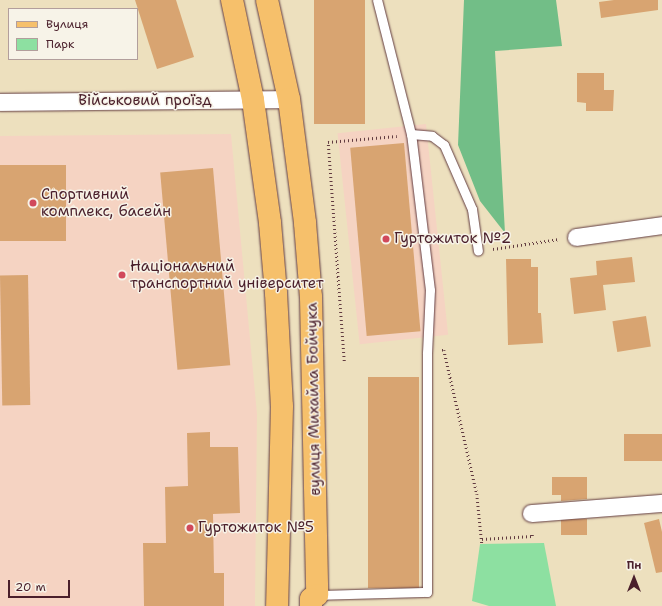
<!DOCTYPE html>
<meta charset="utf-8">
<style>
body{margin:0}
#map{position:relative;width:662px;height:606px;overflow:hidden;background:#ede0be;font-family:"Shantell Sans",sans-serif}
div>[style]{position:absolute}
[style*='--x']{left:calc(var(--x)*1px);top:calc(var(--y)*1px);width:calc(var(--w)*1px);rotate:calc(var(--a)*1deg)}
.built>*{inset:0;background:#f5d3c2;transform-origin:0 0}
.green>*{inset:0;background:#8de0a1}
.forest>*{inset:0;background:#72be87}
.building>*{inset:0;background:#d8a471;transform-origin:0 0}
.path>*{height:2.5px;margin-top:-1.25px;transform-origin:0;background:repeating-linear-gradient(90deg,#623c41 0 1px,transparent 0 4px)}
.roads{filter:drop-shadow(0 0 1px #623c41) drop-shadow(0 0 1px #623c41)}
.service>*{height:9px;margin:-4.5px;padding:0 4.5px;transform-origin:4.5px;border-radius:4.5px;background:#fff}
.minor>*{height:17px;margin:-8.5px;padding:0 8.5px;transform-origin:8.5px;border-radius:8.5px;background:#fff}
.primary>*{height:22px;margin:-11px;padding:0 11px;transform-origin:11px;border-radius:11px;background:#f6c06b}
.dots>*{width:11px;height:11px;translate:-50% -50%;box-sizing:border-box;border:2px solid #f7f3e8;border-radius:50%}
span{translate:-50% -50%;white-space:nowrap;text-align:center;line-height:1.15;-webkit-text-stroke:3px #f7f3e8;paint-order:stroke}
.street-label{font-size:15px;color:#4a1f2b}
.poi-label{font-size:15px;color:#4a1f2b}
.left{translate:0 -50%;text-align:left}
.legend{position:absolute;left:8px;top:8px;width:130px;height:52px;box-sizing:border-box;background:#f7f3e8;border:1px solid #b29e9c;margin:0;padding:5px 7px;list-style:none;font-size:12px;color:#4a1f2b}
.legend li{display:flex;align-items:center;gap:8px;height:20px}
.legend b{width:20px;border:1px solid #b29e9c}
.north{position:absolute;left:614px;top:558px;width:40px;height:40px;-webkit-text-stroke:3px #f7f3e8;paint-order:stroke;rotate:0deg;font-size:11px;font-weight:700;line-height:16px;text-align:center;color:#4a1f2b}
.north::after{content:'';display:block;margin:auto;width:14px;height:18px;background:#4a1f2b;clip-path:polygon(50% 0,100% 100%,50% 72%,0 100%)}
.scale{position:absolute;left:8px;top:580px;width:62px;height:18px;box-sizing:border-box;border:2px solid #4a1f2b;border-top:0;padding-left:5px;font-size:12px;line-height:14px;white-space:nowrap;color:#4a1f2b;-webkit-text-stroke:3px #f7f3e8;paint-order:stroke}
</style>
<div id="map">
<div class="built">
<i style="left:426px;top:124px;width:212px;height:89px;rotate:84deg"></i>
<i style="clip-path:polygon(231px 134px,257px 414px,255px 606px,0 606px,0 136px)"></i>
</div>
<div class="green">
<i style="clip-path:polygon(544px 543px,556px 606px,489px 606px,472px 601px,480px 544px)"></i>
</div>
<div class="forest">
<i style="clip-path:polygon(464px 0,556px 0,562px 46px,495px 51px,505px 233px,480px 201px,458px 145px)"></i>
</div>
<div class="building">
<i style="clip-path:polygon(135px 0,176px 0,194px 57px,157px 69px)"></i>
<i style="left:314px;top:0;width:51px;height:124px"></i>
<i style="clip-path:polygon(614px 0,658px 0,658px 10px,601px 18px,599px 2px)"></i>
<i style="clip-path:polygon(577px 73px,604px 73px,604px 90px,614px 90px,613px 111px,586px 111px,586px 103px,577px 102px)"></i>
<i style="left:404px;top:143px;width:189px;height:54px;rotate:85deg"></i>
<i style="left:0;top:165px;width:66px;height:76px"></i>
<i style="left:213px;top:168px;width:198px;height:53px;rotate:85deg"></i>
<i style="clip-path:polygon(632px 257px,635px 282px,603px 285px,606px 310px,574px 314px,570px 278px,597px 275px,596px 261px)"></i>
<i style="clip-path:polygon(506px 259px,531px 259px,531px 267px,538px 267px,538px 313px,541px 313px,543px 343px,508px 345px)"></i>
<i style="left:28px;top:275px;width:130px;height:28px;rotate:89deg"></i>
<i style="left:646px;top:316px;width:31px;height:34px;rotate:81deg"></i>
<i style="left:368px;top:377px;width:51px;height:211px"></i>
<i style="clip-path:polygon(210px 432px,210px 447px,238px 447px,240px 513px,213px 514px,214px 573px,224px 573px,224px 606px,144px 606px,143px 543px,166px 543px,165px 487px,188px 486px,187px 433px)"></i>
<i style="left:662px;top:434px;width:27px;height:38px;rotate:90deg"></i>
<i style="clip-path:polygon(552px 477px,587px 477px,587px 499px,561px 501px,561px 495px,552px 495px)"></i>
<i style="left:587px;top:519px;width:16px;height:26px;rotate:90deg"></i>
<i style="clip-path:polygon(659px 519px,662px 532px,662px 572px,656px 573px,644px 523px)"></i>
</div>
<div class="path">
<i style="--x:493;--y:249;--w:67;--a:-8.6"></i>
<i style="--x:442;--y:350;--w:2;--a:0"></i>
<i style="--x:444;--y:350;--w:148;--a:77.1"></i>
<i style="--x:477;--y:494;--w:50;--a:84.3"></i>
<i style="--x:344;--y:361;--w:220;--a:-94.2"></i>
<i style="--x:328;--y:142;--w:69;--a:-5"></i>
<i style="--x:482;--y:539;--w:50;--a:-3.4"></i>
<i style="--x:532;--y:536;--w:4;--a:-90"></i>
</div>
<div class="roads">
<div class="service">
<i style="--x:411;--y:134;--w:21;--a:5"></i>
<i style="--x:432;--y:136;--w:15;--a:37"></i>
<i style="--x:444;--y:145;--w:70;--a:66.4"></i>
<i style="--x:472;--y:209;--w:42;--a:81.9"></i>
<i style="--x:317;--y:595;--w:110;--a:-1.6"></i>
<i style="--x:427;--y:592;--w:239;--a:-90"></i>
<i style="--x:427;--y:353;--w:63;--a:-87.3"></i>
<i style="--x:430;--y:290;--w:157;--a:-96.9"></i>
<i style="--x:411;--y:134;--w:138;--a:-104.2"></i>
</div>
<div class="minor">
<i style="--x:0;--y:102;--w:289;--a:-0.6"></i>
<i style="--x:576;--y:237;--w:87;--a:-7.9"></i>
<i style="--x:531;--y:513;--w:131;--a:-4.4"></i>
</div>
<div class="primary">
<i style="--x:232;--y:0;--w:102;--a:78.1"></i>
<i style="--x:253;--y:100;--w:124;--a:82.1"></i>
<i style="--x:270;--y:223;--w:70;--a:85.1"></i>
<i style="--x:276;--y:293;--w:113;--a:87"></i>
<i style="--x:282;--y:406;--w:200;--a:91.4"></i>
<i style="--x:267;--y:0;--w:101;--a:77.5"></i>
<i style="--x:289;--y:99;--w:125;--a:82.6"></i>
<i style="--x:305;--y:223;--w:74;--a:85.4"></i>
<i style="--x:311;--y:297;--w:298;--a:88.8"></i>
<i style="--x:317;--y:595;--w:7;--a:146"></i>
<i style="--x:311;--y:599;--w:7;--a:90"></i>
</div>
</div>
<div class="dots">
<i style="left:33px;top:203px;background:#d1495b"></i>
<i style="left:386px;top:239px;background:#d1495b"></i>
<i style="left:122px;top:275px;background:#d1495b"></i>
<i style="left:190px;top:528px;background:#d1495b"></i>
</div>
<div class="street-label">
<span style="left:145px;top:101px">Військовий проїзд</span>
<span style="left:314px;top:399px;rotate:-91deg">вулиця Михайла Бойчука</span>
</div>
<div class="poi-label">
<span class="left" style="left:41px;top:203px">Спортивний<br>комплекс, басейн</span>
<span class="left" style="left:394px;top:239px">Гуртожиток №2</span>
<span class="left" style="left:130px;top:275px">Національний<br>транспортний університет</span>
<span class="left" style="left:198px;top:528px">Гуртожиток №5</span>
</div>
<ul class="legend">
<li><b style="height:5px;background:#f6c06b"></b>Вулиця</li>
<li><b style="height:11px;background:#8de0a1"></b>Парк</li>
</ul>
<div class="north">Пн</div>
<div class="scale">20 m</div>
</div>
